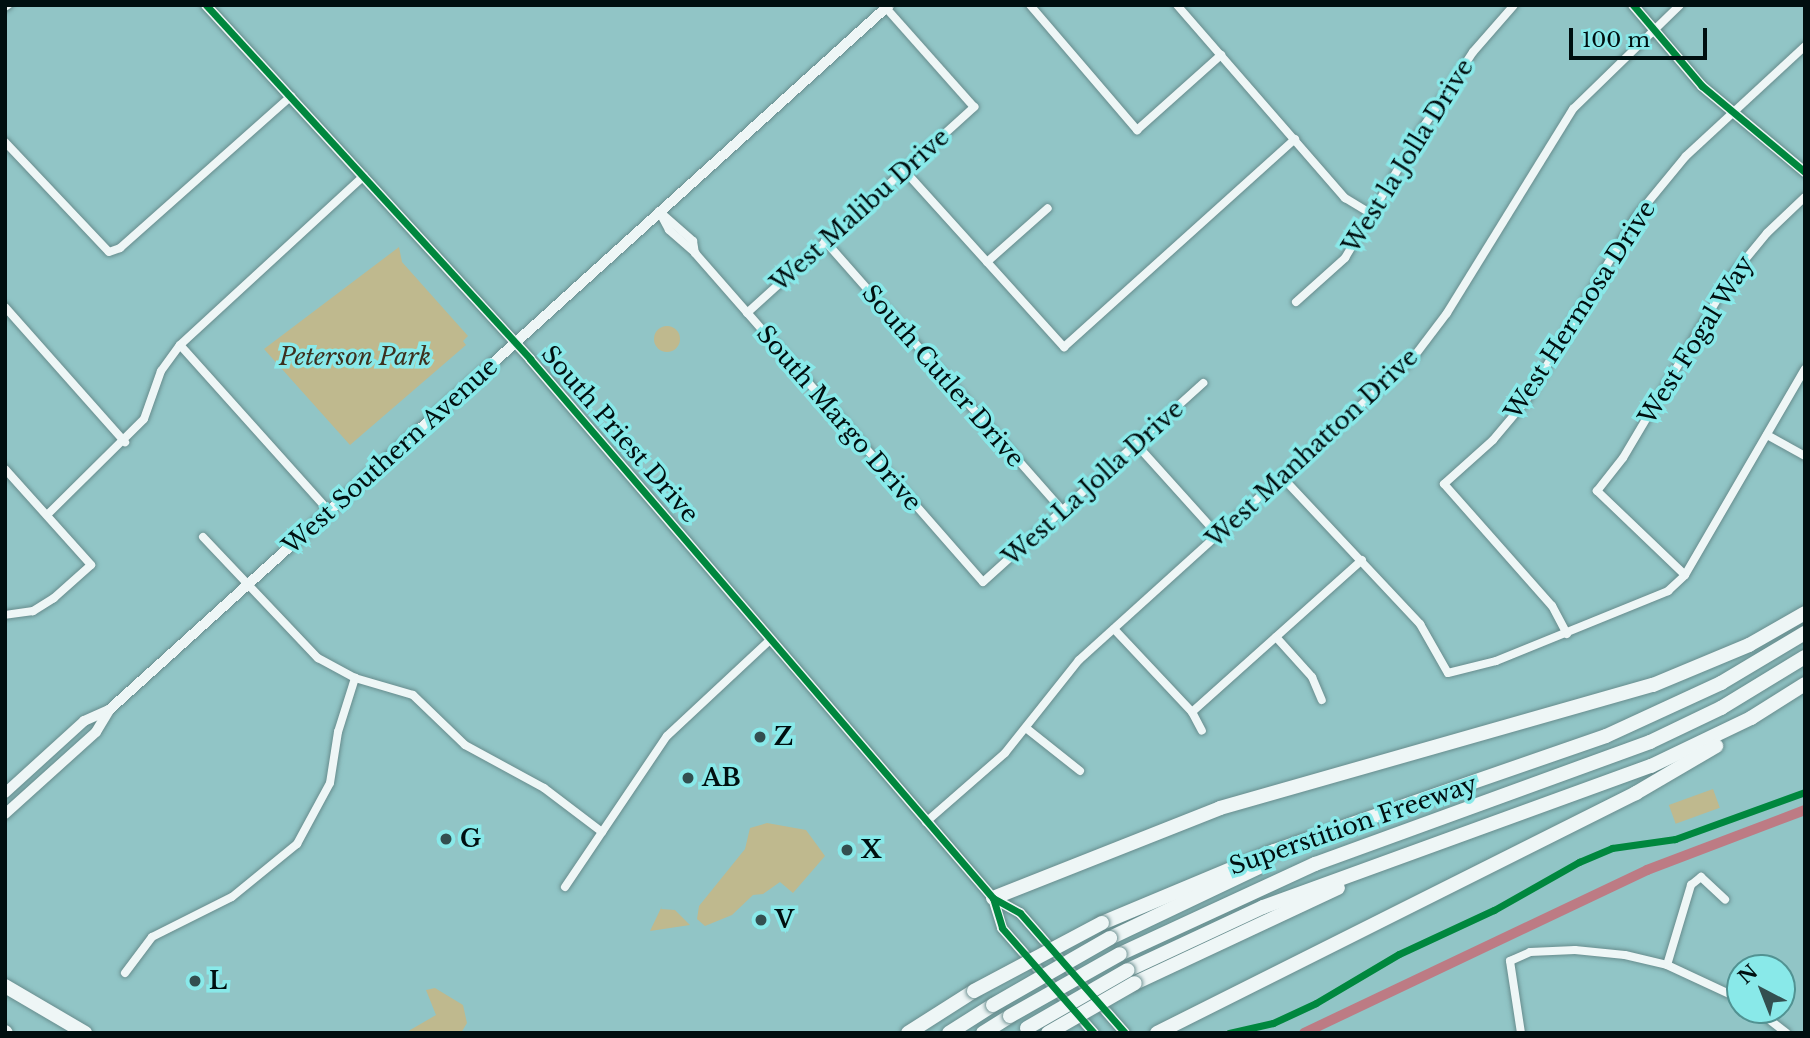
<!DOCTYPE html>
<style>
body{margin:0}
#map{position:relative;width:1810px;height:1038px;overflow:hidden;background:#91c5c6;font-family:"Libre Baskerville",serif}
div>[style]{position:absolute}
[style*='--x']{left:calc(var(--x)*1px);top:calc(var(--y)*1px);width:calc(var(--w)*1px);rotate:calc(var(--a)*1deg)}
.green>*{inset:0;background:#bfb98e;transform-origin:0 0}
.round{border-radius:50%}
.canal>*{height:10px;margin:-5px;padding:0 5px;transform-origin:5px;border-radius:5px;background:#bd7b84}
.roads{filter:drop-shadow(0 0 2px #678c8d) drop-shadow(0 0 2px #678c8d)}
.street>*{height:8px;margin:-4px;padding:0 4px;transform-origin:4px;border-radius:4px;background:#eef6f6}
.secondary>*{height:10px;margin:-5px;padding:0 5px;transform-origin:5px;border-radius:5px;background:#eef6f6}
.highway>*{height:14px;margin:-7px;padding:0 7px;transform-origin:7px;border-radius:7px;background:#eef6f6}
.bridges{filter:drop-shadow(0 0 2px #678c8d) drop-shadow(0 0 2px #678c8d)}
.highway-bridge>*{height:14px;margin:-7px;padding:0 7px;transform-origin:7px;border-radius:7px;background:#eef6f6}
.cycleway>*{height:7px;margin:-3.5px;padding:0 3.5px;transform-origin:3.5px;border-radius:3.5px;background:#00873e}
.dots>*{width:19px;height:19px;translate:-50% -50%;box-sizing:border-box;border:4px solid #89e9e9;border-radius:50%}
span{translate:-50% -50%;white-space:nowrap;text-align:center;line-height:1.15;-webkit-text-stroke:7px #89e9e9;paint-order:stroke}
.street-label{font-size:24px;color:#000f10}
.park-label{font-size:24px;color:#3d301e;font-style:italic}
.poi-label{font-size:24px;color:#000f10;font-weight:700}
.left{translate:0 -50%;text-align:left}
.frame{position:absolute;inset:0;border:7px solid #000f10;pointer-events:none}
.north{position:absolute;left:1726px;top:954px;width:70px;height:70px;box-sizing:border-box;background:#89e9e9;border:2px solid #529292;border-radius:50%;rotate:318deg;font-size:19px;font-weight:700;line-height:28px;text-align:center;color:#000f10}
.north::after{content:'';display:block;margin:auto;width:24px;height:32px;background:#334f50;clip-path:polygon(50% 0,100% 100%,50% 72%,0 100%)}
.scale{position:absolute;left:1569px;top:28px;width:138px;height:32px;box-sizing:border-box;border:4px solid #000f10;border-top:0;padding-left:9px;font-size:21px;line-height:24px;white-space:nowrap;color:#000f10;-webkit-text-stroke:5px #89e9e9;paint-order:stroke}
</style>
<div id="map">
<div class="green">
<i style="clip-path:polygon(399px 247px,402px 262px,468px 336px,463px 341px,466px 345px,350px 445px,264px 349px)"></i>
<i class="round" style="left:654px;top:326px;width:26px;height:26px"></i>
<i style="left:1713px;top:789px;width:20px;height:47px;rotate:70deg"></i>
<i style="clip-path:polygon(767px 823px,806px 830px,825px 856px,793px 893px,780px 882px,763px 894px,753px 895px,732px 915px,705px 926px,697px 919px,699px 906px,745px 849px,750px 828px)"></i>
<i style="clip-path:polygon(662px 906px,661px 909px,675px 910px,690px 925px,650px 931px)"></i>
<i style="clip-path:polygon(435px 988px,463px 1005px,467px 1023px,461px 1033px,405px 1033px,436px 1015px,426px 990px)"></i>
</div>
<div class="canal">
<i style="--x:1304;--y:1033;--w:380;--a:-25.4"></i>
<i style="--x:1647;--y:870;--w:169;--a:-20.8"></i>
</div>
<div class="roads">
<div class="street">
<i style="--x:1030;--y:5;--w:165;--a:49.4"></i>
<i style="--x:1137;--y:130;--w:113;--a:-41.8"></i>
<i style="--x:1177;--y:5;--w:256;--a:49"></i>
<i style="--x:1345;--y:198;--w:33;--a:31"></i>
<i style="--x:5;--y:7;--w:4;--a:-34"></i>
<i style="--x:5;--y:142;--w:151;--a:46.6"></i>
<i style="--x:109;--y:252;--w:12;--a:-20"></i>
<i style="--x:120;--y:248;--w:229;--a:-41.6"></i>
<i style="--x:904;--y:170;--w:239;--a:47.9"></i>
<i style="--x:1064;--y:347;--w:311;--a:-42"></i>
<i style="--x:659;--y:211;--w:21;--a:62"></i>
<i style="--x:669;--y:230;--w:35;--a:41"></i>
<i style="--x:695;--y:253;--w:437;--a:48.8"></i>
<i style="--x:983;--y:582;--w:297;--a:-42.1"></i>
<i style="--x:660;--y:212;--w:44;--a:41.3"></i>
<i style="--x:693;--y:241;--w:12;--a:81"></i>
<i style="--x:825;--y:241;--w:359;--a:48.6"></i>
<i style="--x:987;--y:262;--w:81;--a:-41.5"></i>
<i style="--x:1296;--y:302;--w:66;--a:-41.9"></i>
<i style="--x:1345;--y:258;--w:147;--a:-59.2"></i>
<i style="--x:1420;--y:132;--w:96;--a:-56.5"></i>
<i style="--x:1473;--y:52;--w:62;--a:-48.9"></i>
<i style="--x:5;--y:307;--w:181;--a:48.4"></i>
<i style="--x:747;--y:313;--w:307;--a:-42.2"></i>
<i style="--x:974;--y:107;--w:132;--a:-131.6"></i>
<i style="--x:180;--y:345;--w:223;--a:48.1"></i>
<i style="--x:1767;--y:435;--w:43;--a:28.9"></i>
<i style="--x:1136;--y:444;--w:122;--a:48"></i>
<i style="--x:5;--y:469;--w:129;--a:48.1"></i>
<i style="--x:91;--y:565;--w:50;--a:138.3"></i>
<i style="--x:54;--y:598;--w:25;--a:148"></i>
<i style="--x:33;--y:611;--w:28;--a:172"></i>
<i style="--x:1282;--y:477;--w:202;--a:46.8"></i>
<i style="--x:1420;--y:624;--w:56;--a:60.3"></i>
<i style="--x:1448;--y:673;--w:49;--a:-14"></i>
<i style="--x:1496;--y:661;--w:186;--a:-22.1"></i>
<i style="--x:1668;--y:591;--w:23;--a:-43"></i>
<i style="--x:1685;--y:575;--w:238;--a:-59.8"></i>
<i style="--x:47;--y:515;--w:136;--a:-44.7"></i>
<i style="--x:144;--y:419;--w:51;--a:-70.5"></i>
<i style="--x:161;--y:371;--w:32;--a:-54"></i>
<i style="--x:180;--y:345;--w:250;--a:-42.6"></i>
<i style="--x:203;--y:537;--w:167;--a:46.5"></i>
<i style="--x:318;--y:658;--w:42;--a:28.4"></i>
<i style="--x:355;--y:678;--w:60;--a:16.3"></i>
<i style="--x:413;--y:695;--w:72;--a:43.9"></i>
<i style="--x:465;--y:745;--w:90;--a:28.6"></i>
<i style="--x:544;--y:788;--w:73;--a:37.2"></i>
<i style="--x:1685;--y:575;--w:122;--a:-136.3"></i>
<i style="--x:1597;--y:491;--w:42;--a:-51.8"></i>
<i style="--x:1623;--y:458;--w:209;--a:-59.3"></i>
<i style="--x:1730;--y:278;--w:58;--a:-50.6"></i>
<i style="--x:1767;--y:233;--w:52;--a:-43.5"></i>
<i style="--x:1114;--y:629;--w:114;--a:46.8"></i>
<i style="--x:1192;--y:712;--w:21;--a:62"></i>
<i style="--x:1567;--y:634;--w:32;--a:-118"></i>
<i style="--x:1552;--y:606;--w:163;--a:-131.5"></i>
<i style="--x:1444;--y:484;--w:66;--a:-41.9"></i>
<i style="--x:1493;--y:440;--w:50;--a:-49.9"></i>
<i style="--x:1525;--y:402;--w:214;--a:-59.1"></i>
<i style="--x:1635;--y:218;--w:80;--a:-50.6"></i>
<i style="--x:1686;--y:156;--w:162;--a:-42.7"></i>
<i style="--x:1276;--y:637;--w:54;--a:48"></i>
<i style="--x:1312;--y:677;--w:25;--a:67"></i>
<i style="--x:1192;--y:712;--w:228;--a:-41.8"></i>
<i style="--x:1026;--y:728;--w:69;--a:38.5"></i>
<i style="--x:926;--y:822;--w:105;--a:-41.1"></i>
<i style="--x:1005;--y:753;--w:119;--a:-51.5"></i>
<i style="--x:1079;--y:660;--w:450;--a:-42.1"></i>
<i style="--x:1413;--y:358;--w:56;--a:-52.9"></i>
<i style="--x:1447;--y:313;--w:240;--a:-58.3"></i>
<i style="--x:1573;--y:109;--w:149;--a:-44.2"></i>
<i style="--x:565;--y:887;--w:182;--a:-56"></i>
<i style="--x:667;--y:736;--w:142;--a:-43"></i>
<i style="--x:1667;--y:965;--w:84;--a:-73.3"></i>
<i style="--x:1691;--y:885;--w:13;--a:-39"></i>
<i style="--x:1701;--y:877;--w:33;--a:43"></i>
<i style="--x:125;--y:973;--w:45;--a:-53.1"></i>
<i style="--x:152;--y:937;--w:89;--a:-26.6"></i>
<i style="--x:232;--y:897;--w:84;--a:-39.2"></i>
<i style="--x:297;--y:844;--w:69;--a:-61.6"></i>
<i style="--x:330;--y:783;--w:52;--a:-81.1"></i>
<i style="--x:338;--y:732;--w:57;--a:-72.5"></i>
<i style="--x:1757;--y:1010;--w:37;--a:38"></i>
<i style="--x:1521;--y:1033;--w:73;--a:-98.7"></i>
<i style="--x:1510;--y:961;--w:22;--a:-24"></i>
<i style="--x:1530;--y:952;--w:45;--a:-2.5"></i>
<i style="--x:1575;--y:950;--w:50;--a:5.7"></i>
<i style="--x:1625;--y:955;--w:43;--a:13.4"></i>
<i style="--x:1667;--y:965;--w:81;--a:25"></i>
</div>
<div class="secondary">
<i style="--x:206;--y:5;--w:480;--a:47.5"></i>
<i style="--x:530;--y:359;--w:711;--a:49.34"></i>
<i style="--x:993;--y:898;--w:31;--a:29"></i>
<i style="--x:1020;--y:913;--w:159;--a:48.8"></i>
<i style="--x:1633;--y:5;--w:106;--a:49.6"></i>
<i style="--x:1702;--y:86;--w:134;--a:39.9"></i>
<i style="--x:5;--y:793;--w:107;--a:-42.3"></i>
<i style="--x:84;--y:721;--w:27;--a:-24"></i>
<i style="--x:5;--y:814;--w:122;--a:-42"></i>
<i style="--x:96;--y:732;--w:26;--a:-59"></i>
<i style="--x:109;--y:710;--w:1051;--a:-42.11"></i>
<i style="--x:993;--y:898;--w:31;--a:73"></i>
<i style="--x:1002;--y:928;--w:140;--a:48.8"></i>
</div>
<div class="highway">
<i style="--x:993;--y:898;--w:244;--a:-21.6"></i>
<i style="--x:1220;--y:808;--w:450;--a:-15.9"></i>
<i style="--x:1653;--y:685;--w:104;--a:-22.6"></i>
<i style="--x:1749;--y:645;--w:64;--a:-29.7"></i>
<i style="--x:1102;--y:923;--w:186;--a:-22.7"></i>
<i style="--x:1274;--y:851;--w:351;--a:-19.1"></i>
<i style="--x:1606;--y:736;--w:127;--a:-24.7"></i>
<i style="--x:1721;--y:683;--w:98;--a:-30.8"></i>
<i style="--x:1110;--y:938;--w:170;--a:-25.5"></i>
<i style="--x:1120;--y:954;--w:215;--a:-24.8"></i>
<i style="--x:1315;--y:864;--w:357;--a:-20"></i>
<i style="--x:1650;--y:742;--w:79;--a:-25.6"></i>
<i style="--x:1721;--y:708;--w:98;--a:-31.3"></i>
<i style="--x:1128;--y:970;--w:149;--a:-25"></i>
<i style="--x:1263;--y:907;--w:413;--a:-20"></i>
<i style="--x:1651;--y:766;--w:111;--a:-25.6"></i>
<i style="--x:1751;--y:718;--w:64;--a:-32.2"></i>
<i style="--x:1135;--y:983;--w:224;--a:-25.1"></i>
<i style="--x:5;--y:986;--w:93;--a:30.4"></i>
<i style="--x:5;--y:1032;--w:1;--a:45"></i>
<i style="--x:908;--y:1033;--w:78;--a:-32.5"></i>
<i style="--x:949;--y:1033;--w:52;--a:-32.5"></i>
<i style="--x:983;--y:1033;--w:32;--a:-32"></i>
<i style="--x:1157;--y:1033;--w:536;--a:-26.61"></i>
<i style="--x:1636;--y:793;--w:93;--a:-30.4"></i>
</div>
</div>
<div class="bridges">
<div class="highway-bridge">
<i style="--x:974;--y:991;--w:145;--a:-28"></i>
<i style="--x:993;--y:1005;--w:135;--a:-29.8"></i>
<i style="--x:1010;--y:1016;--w:126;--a:-29.4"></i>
<i style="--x:1027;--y:1028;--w:116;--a:-29.9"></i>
<i style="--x:1048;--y:1033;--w:100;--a:-29.9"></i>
</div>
</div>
<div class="cycleway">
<i style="--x:206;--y:5;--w:480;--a:47.5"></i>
<i style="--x:530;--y:359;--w:711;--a:49.34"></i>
<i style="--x:993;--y:898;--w:31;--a:29"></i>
<i style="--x:1020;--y:913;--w:159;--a:48.8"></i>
<i style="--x:1633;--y:5;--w:106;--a:49.6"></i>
<i style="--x:1702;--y:86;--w:134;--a:39.9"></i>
<i style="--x:993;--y:898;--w:31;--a:73"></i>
<i style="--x:1002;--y:928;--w:140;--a:48.8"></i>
<i style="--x:1229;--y:1033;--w:45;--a:-12.8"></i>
<i style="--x:1273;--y:1023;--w:47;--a:-24.9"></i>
<i style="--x:1316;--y:1003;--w:96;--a:-30.6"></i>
<i style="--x:1399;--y:954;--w:105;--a:-24.9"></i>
<i style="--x:1494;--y:910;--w:98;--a:-29.5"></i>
<i style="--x:1579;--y:862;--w:36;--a:-23"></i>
<i style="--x:1612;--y:848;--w:64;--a:-8.1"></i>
<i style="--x:1675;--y:839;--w:138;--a:-19.9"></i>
</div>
<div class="dots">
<i style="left:760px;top:737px;background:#334f50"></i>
<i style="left:688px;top:778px;background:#334f50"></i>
<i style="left:446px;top:839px;background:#334f50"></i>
<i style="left:847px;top:850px;background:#334f50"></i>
<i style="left:761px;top:920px;background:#334f50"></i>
<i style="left:195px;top:981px;background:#334f50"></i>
</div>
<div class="street-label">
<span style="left:1408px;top:156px;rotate:-58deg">West la Jolla Drive</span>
<span style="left:860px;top:210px;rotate:-42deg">West Malibu Drive</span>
<span style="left:1580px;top:310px;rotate:-57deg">West Hermosa Drive</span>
<span style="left:1696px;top:340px;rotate:-58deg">West Fogal Way</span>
<span style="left:943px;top:376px;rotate:49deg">South Cutler Drive</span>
<span style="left:839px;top:418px;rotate:49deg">South Margo Drive</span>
<span style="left:620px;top:434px;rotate:49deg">South Priest Drive</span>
<span style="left:1312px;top:448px;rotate:-43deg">West Manhatton Drive</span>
<span style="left:390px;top:456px;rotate:-42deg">West Southern Avenue</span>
<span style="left:1093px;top:483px;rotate:-42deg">West La Jolla Drive</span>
<span style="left:1353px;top:825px;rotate:-19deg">Superstition Freeway</span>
</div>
<div class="park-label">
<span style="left:355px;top:357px">Peterson Park</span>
</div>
<div class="poi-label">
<span class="left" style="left:774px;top:737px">Z</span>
<span class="left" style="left:702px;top:778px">AB</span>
<span class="left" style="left:460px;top:839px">G</span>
<span class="left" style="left:861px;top:850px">X</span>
<span class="left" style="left:775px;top:920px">V</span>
<span class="left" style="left:209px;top:981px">L</span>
</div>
<div class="frame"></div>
<div class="north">N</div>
<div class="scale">100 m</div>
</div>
